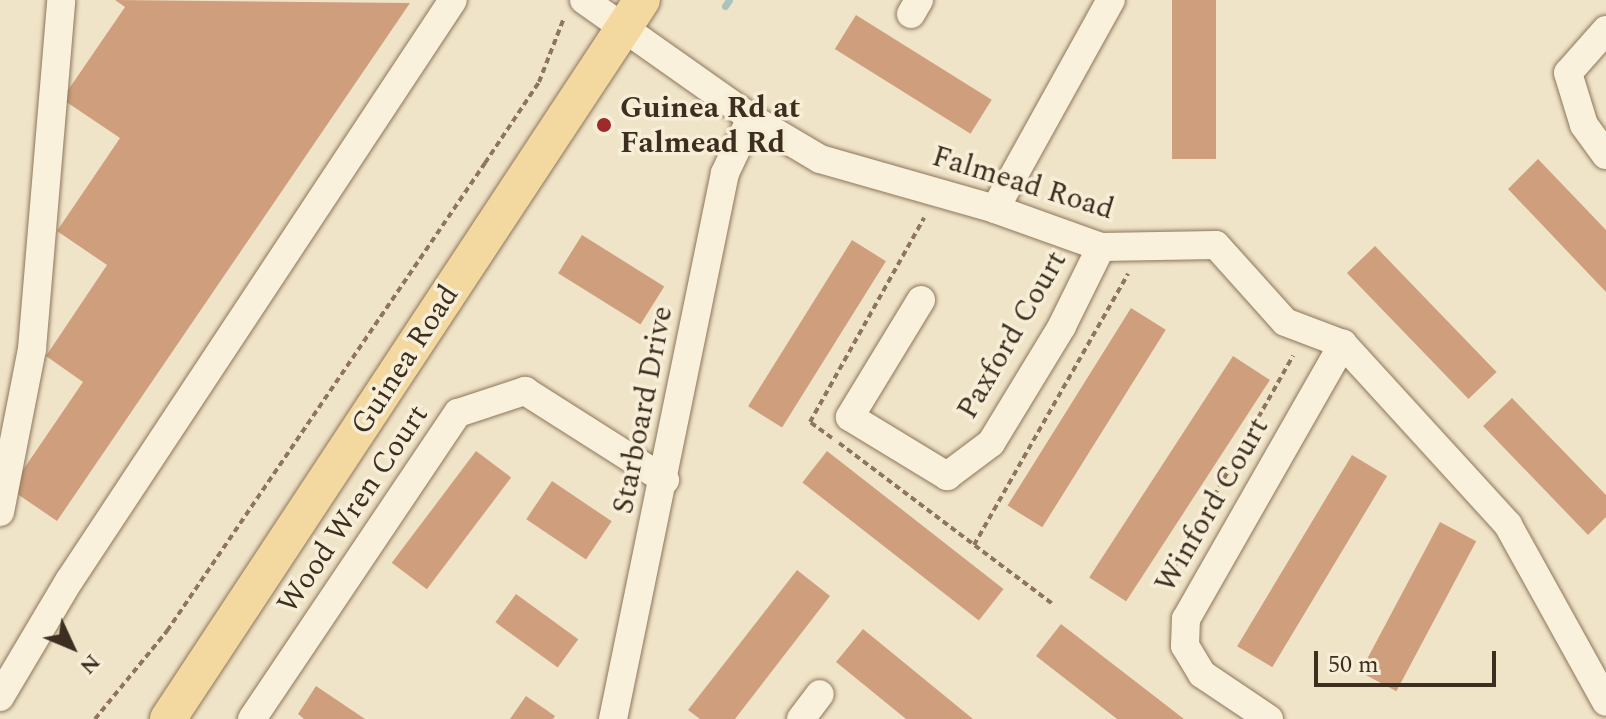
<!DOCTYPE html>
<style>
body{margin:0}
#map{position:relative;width:1606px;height:719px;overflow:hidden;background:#f0e4c8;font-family:Spectral,serif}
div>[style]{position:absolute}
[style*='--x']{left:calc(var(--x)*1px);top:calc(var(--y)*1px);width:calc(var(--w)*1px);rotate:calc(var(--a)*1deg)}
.stream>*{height:7px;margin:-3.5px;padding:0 3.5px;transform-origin:3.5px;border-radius:3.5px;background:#a9c4bc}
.building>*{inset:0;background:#cf9f7d;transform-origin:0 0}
.path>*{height:4px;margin-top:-2px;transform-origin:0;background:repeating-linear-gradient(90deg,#8d765c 0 6px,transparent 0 10px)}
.roads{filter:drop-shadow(0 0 2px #8d765c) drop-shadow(0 0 2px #8d765c)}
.minor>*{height:28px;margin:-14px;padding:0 14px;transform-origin:14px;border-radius:14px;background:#faf1dc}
.major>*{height:36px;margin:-18px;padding:0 18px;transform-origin:18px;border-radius:18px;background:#f3d9a0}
.dots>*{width:22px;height:22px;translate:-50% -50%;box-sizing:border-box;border:4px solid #f7eed8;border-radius:50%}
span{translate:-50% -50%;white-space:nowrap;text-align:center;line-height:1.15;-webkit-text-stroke:7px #f7eed8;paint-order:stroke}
.poi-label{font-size:30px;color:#3d2e20;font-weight:700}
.left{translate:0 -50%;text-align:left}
.street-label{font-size:30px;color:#3d2e20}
.north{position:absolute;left:32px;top:607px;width:80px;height:80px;-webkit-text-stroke:6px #f7eed8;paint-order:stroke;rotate:134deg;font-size:22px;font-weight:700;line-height:32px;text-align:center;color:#3d2e20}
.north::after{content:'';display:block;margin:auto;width:28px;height:36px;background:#3d2e20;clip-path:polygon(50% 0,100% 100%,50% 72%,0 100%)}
.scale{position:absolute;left:1314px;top:651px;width:182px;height:36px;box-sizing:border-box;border:4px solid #3d2e20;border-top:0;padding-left:10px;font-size:24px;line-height:28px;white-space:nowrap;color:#3d2e20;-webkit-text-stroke:6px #f7eed8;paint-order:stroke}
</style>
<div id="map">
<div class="stream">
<i style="--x:725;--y:6;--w:7;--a:-56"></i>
</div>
<div class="building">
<i style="clip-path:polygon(115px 0,410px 3px,57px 521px,10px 489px,83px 382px,46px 356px,107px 265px,57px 231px,120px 138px,62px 99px,125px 7px)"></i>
<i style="left:1172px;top:0;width:44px;height:159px"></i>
<i style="left:856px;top:15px;width:160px;height:40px;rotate:32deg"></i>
<i style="clip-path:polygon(1538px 159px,1606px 230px,1606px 292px,1508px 189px)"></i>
<i style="left:582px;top:235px;width:97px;height:45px;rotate:32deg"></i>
<i style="left:852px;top:240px;width:40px;height:196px;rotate:32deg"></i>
<i style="left:1375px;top:246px;width:175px;height:39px;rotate:46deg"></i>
<i style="left:1131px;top:308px;width:41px;height:233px;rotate:32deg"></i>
<i style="left:1233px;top:356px;width:44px;height:264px;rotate:33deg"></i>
<i style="clip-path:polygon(1512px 398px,1606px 495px,1606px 517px,1588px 535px,1483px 426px)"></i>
<i style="left:476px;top:451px;width:44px;height:140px;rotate:37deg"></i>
<i style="left:827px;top:451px;width:224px;height:40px;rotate:38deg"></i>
<i style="left:1352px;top:455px;width:41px;height:223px;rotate:31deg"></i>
<i style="left:552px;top:481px;width:72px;height:46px;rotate:34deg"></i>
<i style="left:1440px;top:522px;width:41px;height:170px;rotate:28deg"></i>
<i style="clip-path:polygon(797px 570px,830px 596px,735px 719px,700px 719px,688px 710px)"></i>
<i style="left:516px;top:594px;width:77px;height:35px;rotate:36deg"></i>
<i style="clip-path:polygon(1061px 624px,1184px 719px,1117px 719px,1036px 656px)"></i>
<i style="clip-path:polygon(863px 629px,973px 719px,906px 719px,836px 662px)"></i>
<i style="clip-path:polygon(316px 686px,365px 719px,304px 719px,298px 714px)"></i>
<i style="clip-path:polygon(526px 696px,555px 716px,553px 719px,510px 719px)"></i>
</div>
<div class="path">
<i style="--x:832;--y:438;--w:27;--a:-144"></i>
<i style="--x:810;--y:422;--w:234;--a:-60.8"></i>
<i style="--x:839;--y:443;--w:269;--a:37"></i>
<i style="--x:974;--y:545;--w:312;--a:-60.4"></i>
<i style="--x:1165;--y:583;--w:261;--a:-60.6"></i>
<i style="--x:95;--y:719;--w:114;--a:-50.7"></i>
<i style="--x:167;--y:631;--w:566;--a:-55.8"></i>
<i style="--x:485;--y:163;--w:97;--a:-56.3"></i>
<i style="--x:539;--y:82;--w:69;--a:-68.7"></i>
</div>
<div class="roads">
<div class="minor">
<i style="--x:584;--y:0;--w:204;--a:35.2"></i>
<i style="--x:751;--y:118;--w:80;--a:30.7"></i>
<i style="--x:820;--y:159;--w:182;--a:15.9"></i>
<i style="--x:995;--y:209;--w:113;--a:19.7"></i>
<i style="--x:1101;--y:247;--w:115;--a:-1"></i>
<i style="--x:1216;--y:245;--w:103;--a:48.1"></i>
<i style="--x:1285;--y:322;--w:62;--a:20.8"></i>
<i style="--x:1343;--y:344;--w:245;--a:47.6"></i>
<i style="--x:1508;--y:525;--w:202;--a:61"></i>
<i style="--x:911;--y:14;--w:16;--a:-60"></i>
<i style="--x:1606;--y:30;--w:57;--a:131.5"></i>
<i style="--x:1568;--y:73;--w:54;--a:72.9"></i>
<i style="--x:1584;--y:125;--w:37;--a:54"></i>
<i style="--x:995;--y:209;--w:239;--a:-61"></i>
<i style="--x:921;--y:300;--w:137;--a:121.3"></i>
<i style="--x:850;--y:417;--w:114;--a:31.3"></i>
<i style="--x:947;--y:476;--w:55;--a:-36.9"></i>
<i style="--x:991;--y:443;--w:137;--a:-58.7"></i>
<i style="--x:1062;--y:326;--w:88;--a:-63.7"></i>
<i style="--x:0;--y:512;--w:166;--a:-78.9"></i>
<i style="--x:32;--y:349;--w:350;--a:-85.2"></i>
<i style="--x:0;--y:697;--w:135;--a:-59.3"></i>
<i style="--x:69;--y:581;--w:696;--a:-56.54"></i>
<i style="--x:252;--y:719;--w:369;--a:-56.1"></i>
<i style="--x:458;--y:413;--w:71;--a:-18.2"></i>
<i style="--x:525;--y:391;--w:166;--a:32.4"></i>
<i style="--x:613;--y:719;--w:557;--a:-78.41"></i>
<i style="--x:725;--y:173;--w:61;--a:-64.7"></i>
<i style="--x:801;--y:719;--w:31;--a:-53"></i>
<i style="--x:1269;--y:719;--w:81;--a:-146.1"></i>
<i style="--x:1202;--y:674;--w:33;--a:-121"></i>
<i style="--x:1185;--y:646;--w:27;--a:-88"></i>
<i style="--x:1186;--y:619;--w:317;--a:-60.3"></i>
</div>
<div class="major">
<i style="--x:168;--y:719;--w:861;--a:-56.61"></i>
</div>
</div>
<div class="dots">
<i style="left:604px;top:125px;background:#9e2a2b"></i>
</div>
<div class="poi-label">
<span class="left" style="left:620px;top:125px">Guinea Rd at<br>Falmead Rd</span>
</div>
<div class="street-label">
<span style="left:1023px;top:183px;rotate:17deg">Falmead Road</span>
<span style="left:1012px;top:335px;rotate:-60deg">Paxford Court</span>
<span style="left:405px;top:360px;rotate:-57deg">Guinea Road</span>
<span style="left:643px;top:410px;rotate:-79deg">Starboard Drive</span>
<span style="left:1212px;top:505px;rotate:-60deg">Winford Court</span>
<span style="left:353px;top:509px;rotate:-56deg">Wood Wren Court</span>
</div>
<div class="north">N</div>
<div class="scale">50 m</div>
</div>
